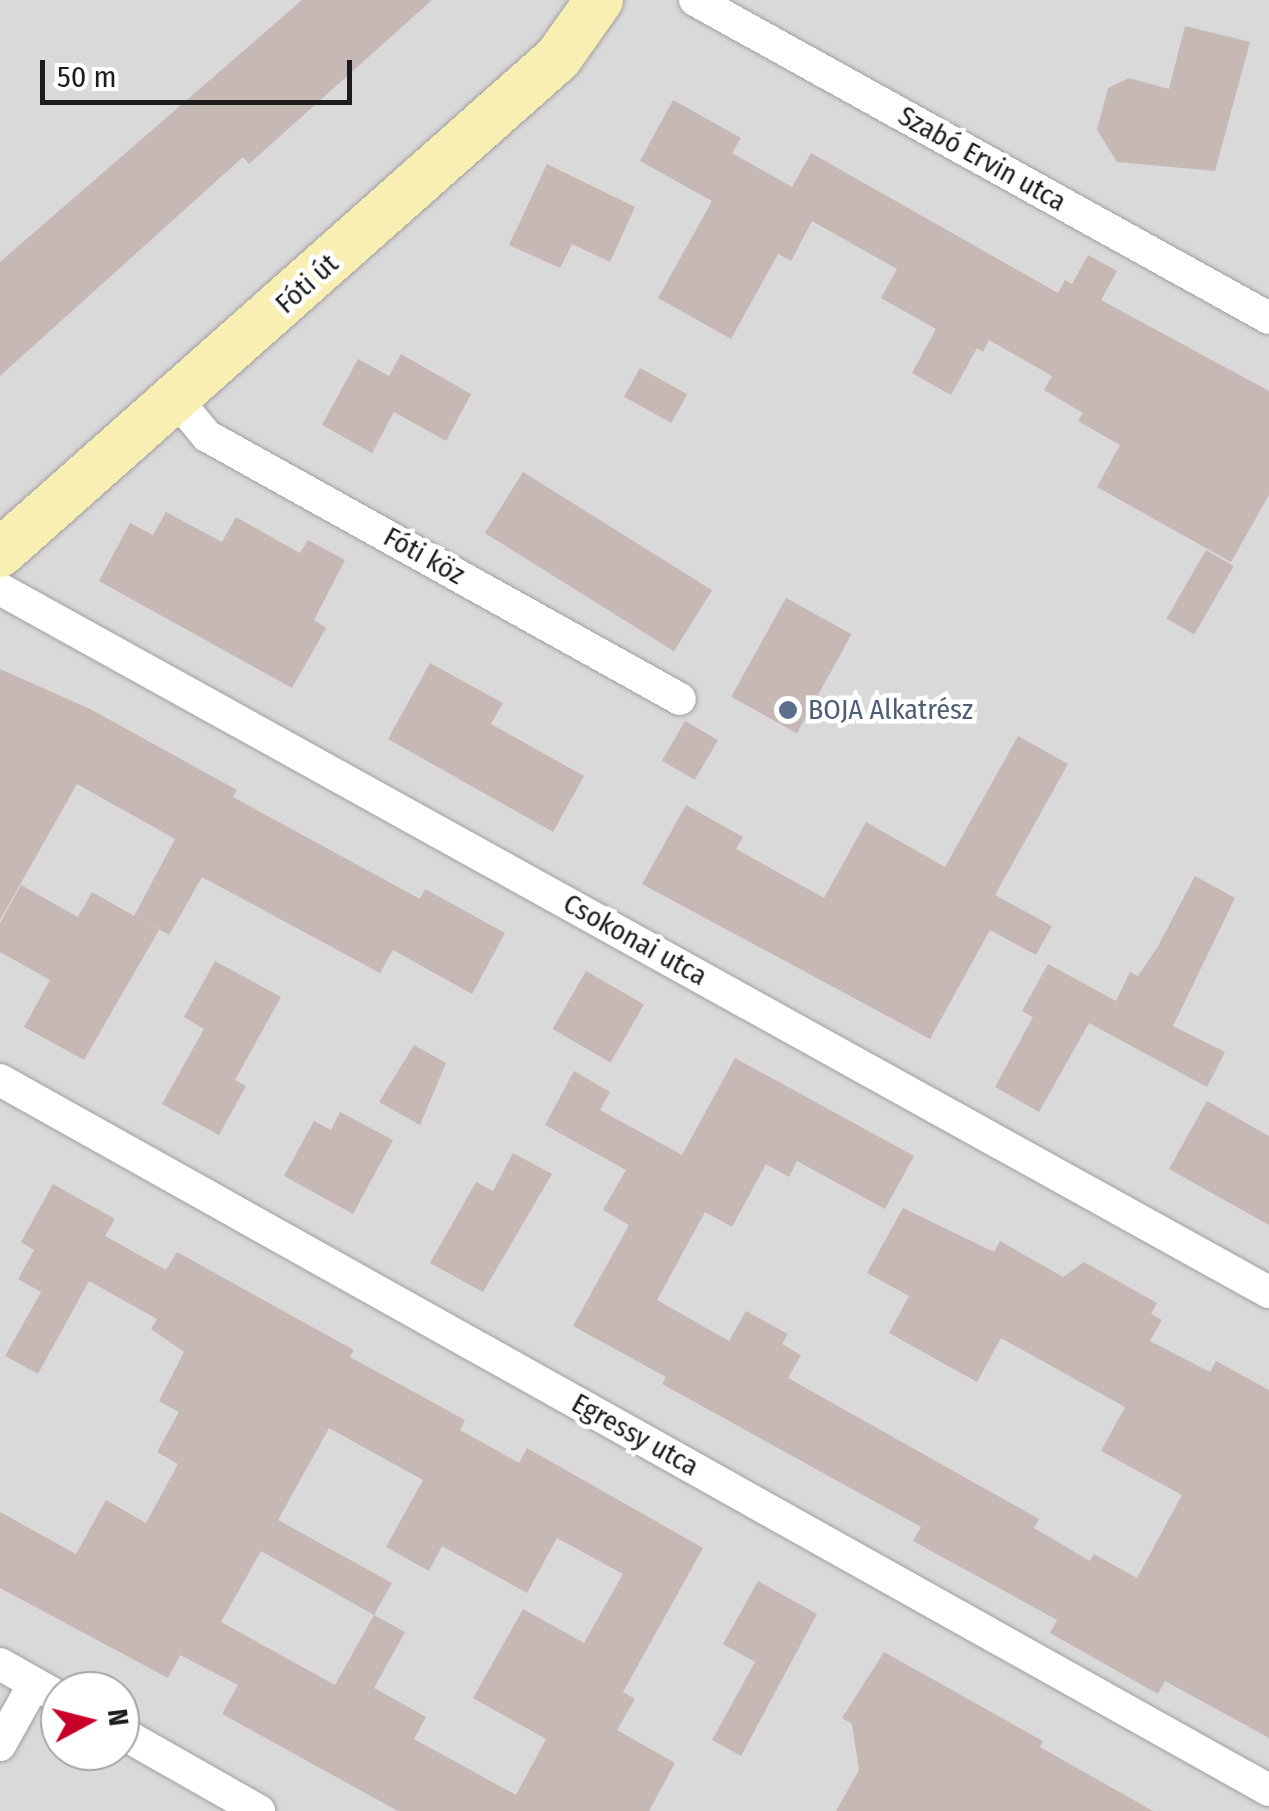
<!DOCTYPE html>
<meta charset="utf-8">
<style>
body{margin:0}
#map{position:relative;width:1269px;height:1811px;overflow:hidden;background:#eee7e1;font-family:"Fira Sans Condensed",sans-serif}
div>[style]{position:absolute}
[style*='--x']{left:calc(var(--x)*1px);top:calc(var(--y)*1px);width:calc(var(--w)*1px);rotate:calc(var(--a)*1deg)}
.residential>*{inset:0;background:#dad9d9}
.building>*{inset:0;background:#c5b8b5;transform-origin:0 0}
.roads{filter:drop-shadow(0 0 2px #a0a0a0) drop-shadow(0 0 2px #a0a0a0)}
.minor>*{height:32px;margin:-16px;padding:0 16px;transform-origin:16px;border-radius:16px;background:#fff}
.secondary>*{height:48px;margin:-24px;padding:0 24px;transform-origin:24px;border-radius:24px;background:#f9efb3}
.dots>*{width:28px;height:28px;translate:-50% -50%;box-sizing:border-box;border:5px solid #fff;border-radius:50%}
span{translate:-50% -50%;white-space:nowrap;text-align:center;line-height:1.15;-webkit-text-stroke:9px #fff;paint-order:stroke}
.street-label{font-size:28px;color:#1c1c1c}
.service-label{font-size:28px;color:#4e5e75}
.left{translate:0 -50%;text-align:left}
.north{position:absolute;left:40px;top:1671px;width:100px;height:100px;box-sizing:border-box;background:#fff;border:2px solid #a4a4a4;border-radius:50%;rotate:83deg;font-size:28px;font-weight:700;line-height:40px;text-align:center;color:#1c1c1c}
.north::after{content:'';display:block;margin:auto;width:35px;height:45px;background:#c80029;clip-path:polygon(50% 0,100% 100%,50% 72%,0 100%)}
.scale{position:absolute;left:40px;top:60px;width:312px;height:45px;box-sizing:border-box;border:5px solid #1c1c1c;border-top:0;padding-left:12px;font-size:30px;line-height:35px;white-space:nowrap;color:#1c1c1c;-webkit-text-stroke:8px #fff;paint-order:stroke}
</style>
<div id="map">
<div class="residential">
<i style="clip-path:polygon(evenodd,0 0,1269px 0,1269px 1811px,0 1811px,0 0,60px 1691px,120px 1691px,120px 1751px,60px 1751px,60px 1691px)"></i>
</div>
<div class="building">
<i style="clip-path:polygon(302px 0,432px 0,249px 164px,243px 157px,0 376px,0 262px)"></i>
<i style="clip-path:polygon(1185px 26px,1250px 42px,1215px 171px,1117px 162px,1097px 130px,1108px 88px,1129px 78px,1169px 89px)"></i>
<i style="clip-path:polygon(673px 100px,741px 138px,732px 153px,792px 187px,811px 153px,1058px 293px,1065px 280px,1072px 284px,1088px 255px,1117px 271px,1101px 300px,1269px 391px,1269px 495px,1231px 562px,1097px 487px,1120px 445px,1078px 421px,1083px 413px,1044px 390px,1052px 376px,989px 340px,983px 352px,977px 348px,951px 395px,912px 373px,936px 329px,881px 298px,897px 269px,812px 221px,791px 261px,778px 254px,731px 339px,658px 298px,712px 201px,640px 161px)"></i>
<i style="clip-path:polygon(547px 164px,635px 207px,610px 262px,572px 244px,560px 268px,509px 245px)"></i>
<i style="clip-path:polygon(401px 354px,471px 394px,446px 441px,394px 412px,372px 453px,322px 425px,358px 359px,389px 376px)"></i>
<i style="left:640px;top:368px;width:54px;height:33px;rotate:29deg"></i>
<i style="left:523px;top:472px;width:223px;height:72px;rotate:32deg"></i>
<i style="clip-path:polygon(166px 512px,222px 542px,236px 517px,300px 553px,308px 540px,345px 560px,314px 620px,326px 628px,292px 688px,99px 581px,130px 523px,153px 535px)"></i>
<i style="left:1206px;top:550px;width:32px;height:79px;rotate:30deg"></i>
<i style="left:786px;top:598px;width:75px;height:113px;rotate:29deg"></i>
<i style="clip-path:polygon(430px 663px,503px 703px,491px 724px,584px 776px,553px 832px,388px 739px)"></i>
<i style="clip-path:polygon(0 669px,90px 709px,237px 790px,233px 797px,420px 899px,425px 889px,505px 933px,472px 994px,393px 950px,380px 973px,202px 877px,169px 935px,134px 916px,175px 839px,77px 784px,0 920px)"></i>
<i style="left:685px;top:721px;width:38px;height:46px;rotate:30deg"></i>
<i style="clip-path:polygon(1018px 736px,1068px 764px,995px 895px,1052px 926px,1036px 955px,990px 930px,930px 1039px,642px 884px,686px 805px,743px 837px,736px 849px,824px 898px,866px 822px,945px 867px)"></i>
<i style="clip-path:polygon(1195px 876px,1235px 898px,1173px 1026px,1225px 1052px,1207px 1087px,1089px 1023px,1039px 1112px,995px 1087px,1033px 1017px,1022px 1011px,1048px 964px,1116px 1001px,1130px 972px,1138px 976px,1157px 948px)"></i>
<i style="clip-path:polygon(21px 885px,78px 917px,92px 892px,159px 930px,84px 1060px,24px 1027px,50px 980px,0 952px,0 923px)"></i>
<i style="clip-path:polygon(215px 961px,281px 997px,235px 1080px,246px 1086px,219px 1135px,162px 1104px,204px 1029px,184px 1017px)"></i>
<i style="left:586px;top:971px;width:67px;height:67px;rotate:30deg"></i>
<i style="clip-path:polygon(414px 1045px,446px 1063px,420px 1125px,379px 1102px)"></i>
<i style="clip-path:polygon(735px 1058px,914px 1156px,885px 1209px,797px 1161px,789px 1177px,766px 1164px,732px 1227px,705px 1212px,657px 1300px,729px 1341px,746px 1311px,788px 1334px,782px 1344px,801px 1355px,788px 1378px,1039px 1519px,1034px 1528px,1090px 1561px,1094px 1554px,1137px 1578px,1182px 1495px,1101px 1451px,1125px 1407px,1001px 1338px,977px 1382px,889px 1333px,909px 1296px,867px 1273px,903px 1208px,994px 1252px,1000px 1241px,1063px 1277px,1084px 1262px,1157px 1303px,1151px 1314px,1162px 1320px,1150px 1341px,1210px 1372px,1216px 1361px,1269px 1390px,1269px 1738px,1165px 1681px,1158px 1694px,1050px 1633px,1057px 1620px,913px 1541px,921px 1527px,662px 1384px,666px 1377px,573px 1326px,629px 1225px,603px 1210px,626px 1170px,545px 1125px,574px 1071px,610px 1092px,600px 1110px,682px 1155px)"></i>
<i style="clip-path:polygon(1207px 1101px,1269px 1136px,1269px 1225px,1169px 1169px)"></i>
<i style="clip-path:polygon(340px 1112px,393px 1140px,353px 1214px,284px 1176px,314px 1121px,331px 1130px)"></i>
<i style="clip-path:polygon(513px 1153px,552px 1174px,483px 1292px,430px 1263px,476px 1182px,493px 1191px)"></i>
<i style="clip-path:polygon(evenodd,53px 1184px,115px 1219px,105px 1236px,166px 1270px,177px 1252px,354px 1350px,350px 1357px,465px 1420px,460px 1430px,519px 1463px,527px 1448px,703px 1548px,623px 1692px,635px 1699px,617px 1730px,675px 1763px,649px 1811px,398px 1811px,222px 1714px,238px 1685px,180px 1655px,168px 1678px,0 1588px,0 1512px,76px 1554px,106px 1500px,146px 1523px,178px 1464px,157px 1452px,179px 1412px,159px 1401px,184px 1352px,151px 1329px,157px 1319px,89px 1281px,38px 1374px,5px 1356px,41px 1292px,18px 1279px,34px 1250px,21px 1242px,53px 1184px,329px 1428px,423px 1480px,386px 1547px,429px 1571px,442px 1546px,527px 1593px,557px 1538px,623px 1574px,584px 1643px,523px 1609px,473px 1698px,546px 1739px,516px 1795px,414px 1739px,426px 1717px,374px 1688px,405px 1632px,374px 1615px,392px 1583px,278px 1520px,329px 1428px,53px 1184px,261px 1551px,374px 1615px,335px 1685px,221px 1622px,261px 1551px)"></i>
<i style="clip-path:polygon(758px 1581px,817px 1614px,741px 1756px,712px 1740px,755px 1662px,723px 1644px)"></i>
<i style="clip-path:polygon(884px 1652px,1043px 1741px,1040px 1747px,1153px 1811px,836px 1811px,859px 1770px,852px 1724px,842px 1718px)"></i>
</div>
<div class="roads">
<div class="minor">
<i style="--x:695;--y:0;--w:656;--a:28.99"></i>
<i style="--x:177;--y:400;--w:47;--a:50.2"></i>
<i style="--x:207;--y:436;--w:541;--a:29.08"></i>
<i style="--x:0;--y:589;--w:1451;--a:28.99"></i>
<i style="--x:0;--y:1080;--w:1454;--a:29.23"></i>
<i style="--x:0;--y:1664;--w:69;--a:29.5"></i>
<i style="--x:120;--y:1732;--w:160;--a:29.6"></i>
<i style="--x:0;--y:1745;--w:70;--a:-60.9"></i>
</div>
<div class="secondary">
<i style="--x:0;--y:553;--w:746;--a:-41.58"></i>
<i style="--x:558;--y:58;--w:71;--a:-54.7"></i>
</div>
</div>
<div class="dots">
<i style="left:788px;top:710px;background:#5c6f8a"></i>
</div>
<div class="street-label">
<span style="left:982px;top:159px;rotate:29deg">Szabó Ervin utca</span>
<span style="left:307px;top:284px;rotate:-42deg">Fóti út</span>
<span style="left:424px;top:556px;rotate:29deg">Fóti köz</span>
<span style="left:635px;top:940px;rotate:29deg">Csokonai utca</span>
<span style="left:635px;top:1435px;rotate:29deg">Egressy utca</span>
</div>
<div class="service-label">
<span class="left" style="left:808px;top:710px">BOJA Alkatrész</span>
</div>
<div class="north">N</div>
<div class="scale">50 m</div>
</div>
